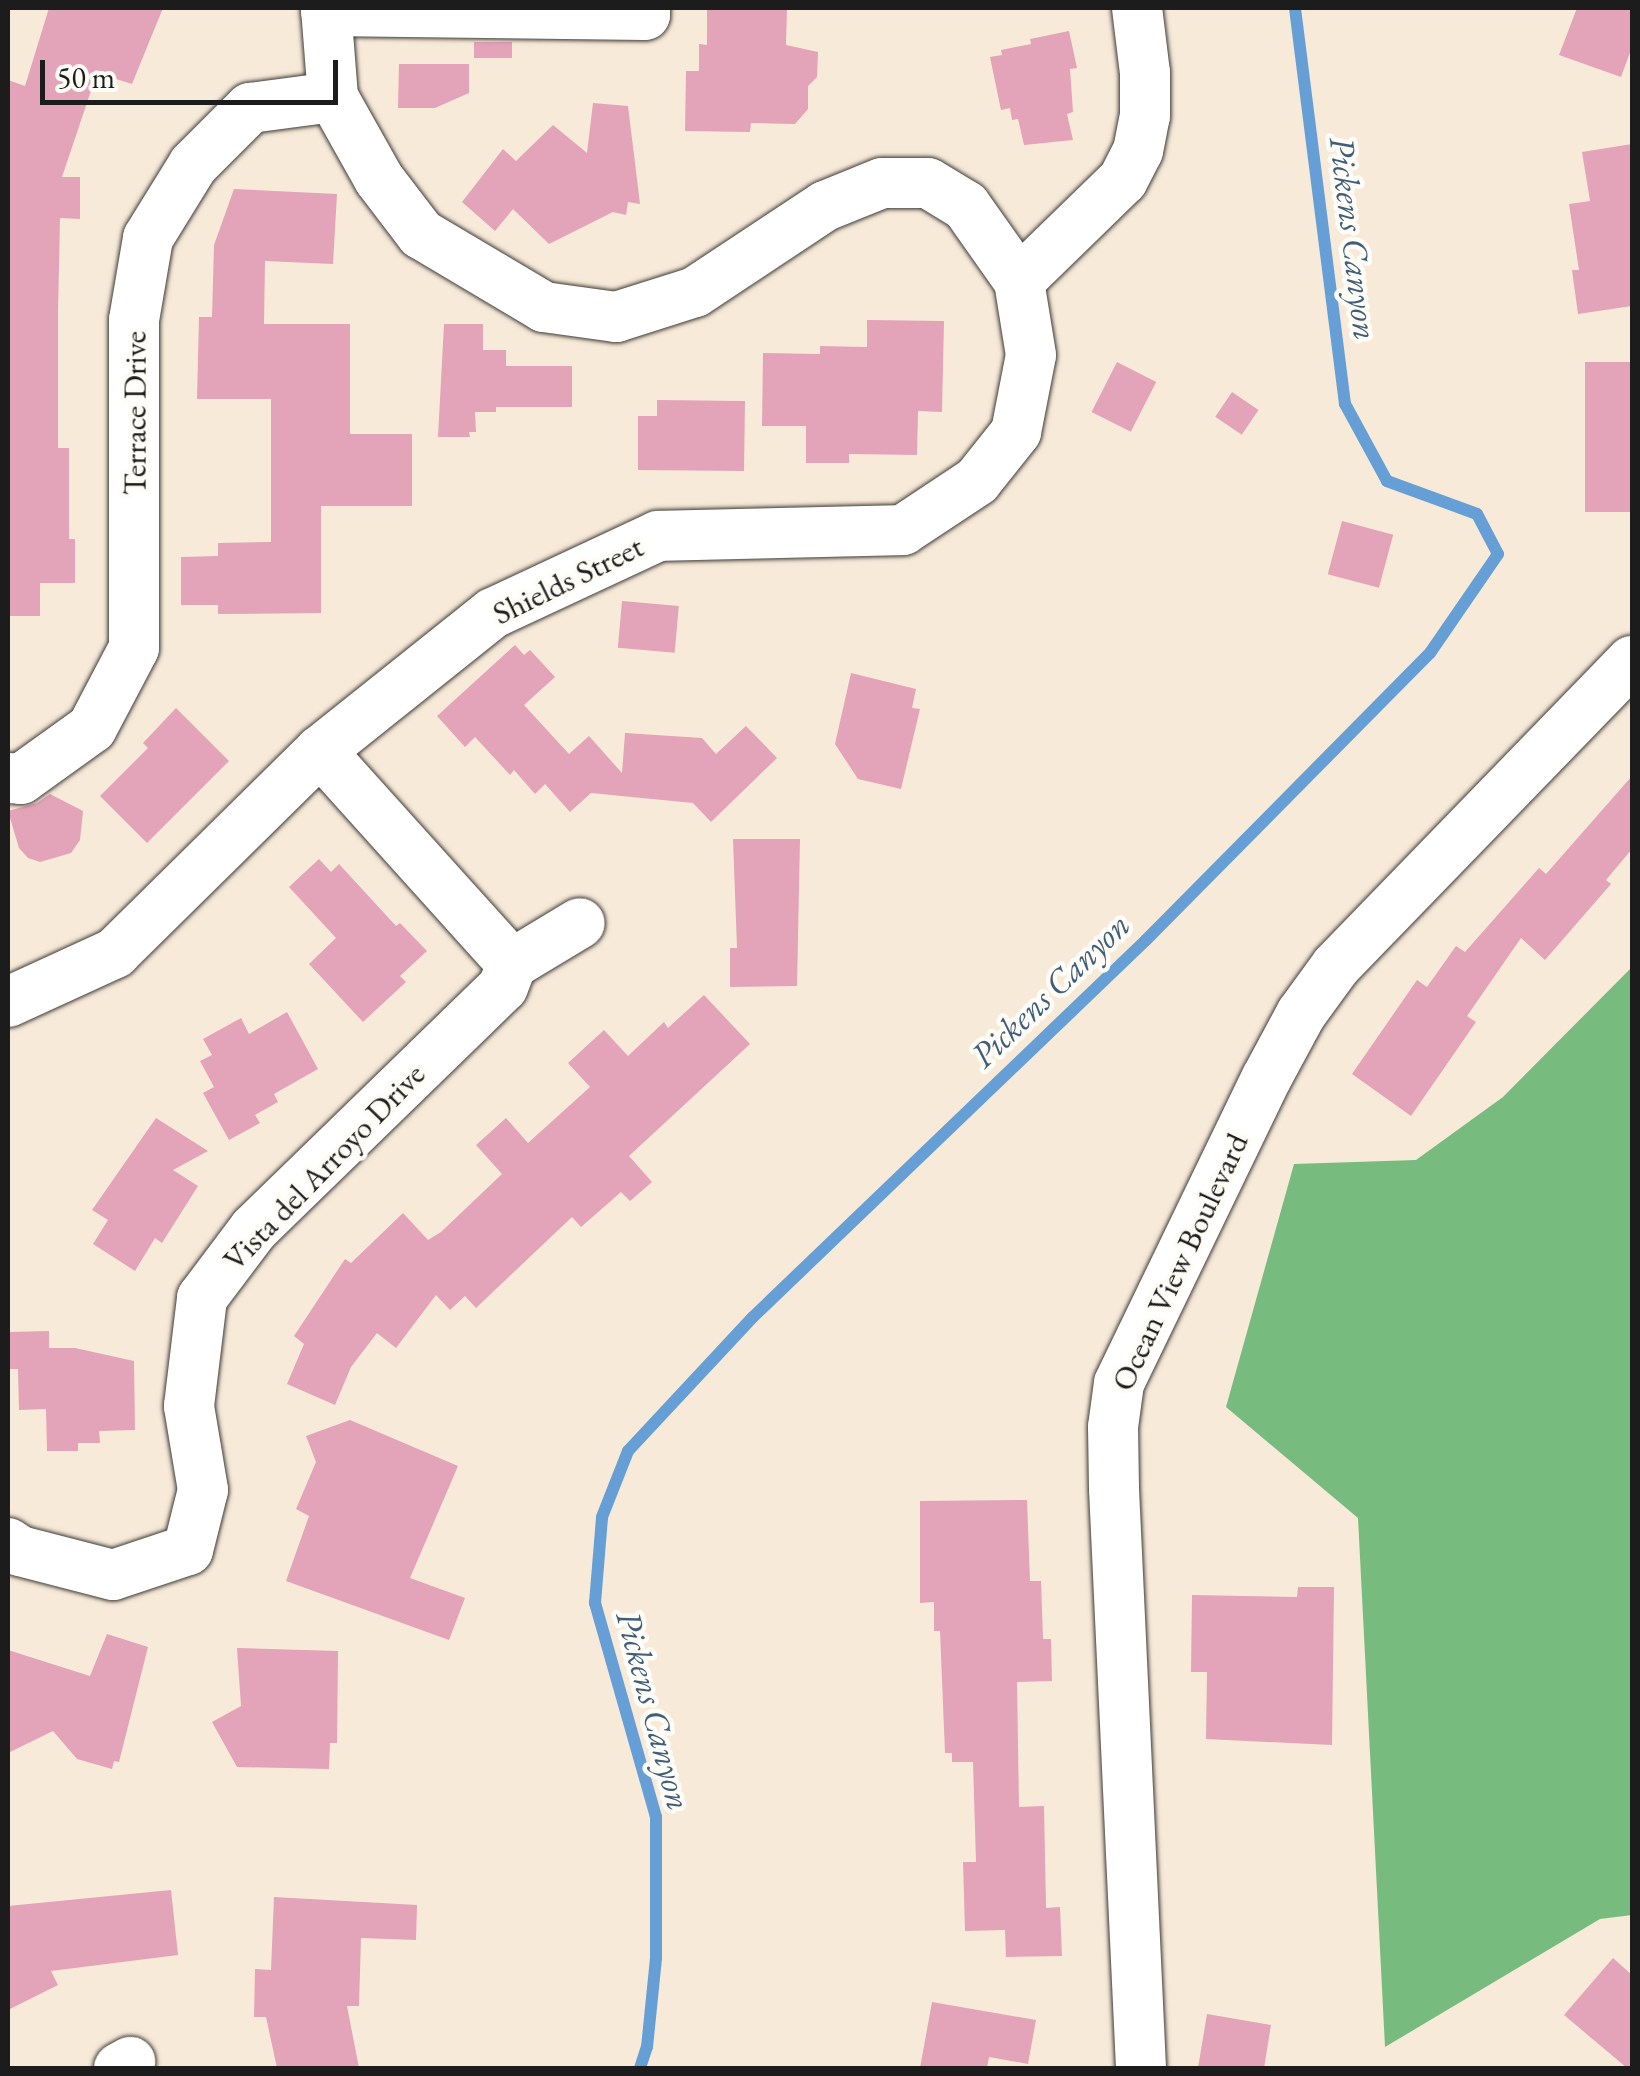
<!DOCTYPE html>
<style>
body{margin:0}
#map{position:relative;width:1640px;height:2076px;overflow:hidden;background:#f8ead8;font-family:"EB Garamond",serif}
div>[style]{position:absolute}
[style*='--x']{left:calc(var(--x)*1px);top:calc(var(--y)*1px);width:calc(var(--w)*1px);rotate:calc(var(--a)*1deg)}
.forest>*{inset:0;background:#78bb7e}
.stream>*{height:12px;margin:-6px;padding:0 6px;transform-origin:6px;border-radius:6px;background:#669fd5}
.building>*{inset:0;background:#e3a3b8;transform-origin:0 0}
.roads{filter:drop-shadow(0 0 2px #3d3b38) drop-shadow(0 0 2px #3d3b38)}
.minor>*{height:50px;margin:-25px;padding:0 25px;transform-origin:25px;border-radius:25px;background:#fff}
span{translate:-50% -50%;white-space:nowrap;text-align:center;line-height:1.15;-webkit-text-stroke:9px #fdfcf7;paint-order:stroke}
.street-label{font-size:32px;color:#1c1c1c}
.water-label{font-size:35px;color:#415e78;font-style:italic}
.frame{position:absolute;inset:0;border:10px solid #1c1c1c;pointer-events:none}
.scale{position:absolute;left:40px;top:60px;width:298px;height:45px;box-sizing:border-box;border:5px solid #1c1c1c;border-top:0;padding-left:12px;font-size:30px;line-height:35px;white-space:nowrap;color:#1c1c1c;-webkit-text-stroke:8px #fdfcf7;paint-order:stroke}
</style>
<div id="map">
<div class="forest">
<i style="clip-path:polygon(1632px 967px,1632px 1915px,1600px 1919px,1385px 2047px,1358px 1518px,1226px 1407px,1294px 1164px,1416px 1160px,1503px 1097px)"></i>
</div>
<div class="stream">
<i style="--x:640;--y:2068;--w:22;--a:-72"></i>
<i style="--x:647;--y:2047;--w:89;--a:-84.2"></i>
<i style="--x:656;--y:1958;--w:141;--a:-90"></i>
<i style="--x:656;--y:1817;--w:223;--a:-105.9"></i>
<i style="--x:595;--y:1603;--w:86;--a:-85.3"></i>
<i style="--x:602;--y:1517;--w:71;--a:-68.5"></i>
<i style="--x:628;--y:1451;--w:183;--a:-47"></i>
<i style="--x:753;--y:1317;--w:545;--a:-43.81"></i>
<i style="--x:1146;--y:940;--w:404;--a:-45.3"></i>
<i style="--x:1430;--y:653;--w:120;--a:-55.5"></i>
<i style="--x:1498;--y:554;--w:45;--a:-117.7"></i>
<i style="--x:1477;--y:514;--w:96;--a:-159.9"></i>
<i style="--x:1387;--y:481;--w:88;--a:-118.6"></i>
<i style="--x:1345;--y:404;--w:399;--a:-97.2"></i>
</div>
<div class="building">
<i style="clip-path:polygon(49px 8px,163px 8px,132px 84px,97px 73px,62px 177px,80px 177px,80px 219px,60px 218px,58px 312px,58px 448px,69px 448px,69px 539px,75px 539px,75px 583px,40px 583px,40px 616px,8px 616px,8px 80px,25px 86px)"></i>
<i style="clip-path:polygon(707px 8px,787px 9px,786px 45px,818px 52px,817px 77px,808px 86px,808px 109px,795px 124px,751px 123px,750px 132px,685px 131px,686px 71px,699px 71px,699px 44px,707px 45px)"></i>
<i style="clip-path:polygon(1577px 8px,1632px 8px,1632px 47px,1621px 77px,1559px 55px)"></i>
<i style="clip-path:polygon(1069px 31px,1077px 68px,1070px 69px,1073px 112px,1067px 114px,1073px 140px,1024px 145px,1018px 119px,1012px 120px,1010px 108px,1001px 110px,990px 57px,1002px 55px,1001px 50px,1031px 44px,1030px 39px)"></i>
<i style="left:474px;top:42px;width:38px;height:16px"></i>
<i style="clip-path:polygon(399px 64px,469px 64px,469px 93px,435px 108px,398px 108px)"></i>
<i style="clip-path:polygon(593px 103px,628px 106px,640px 204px,628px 202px,626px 215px,613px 212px,549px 244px,513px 209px,495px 231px,462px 202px,503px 149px,516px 161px,553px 125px,587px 153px)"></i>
<i style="clip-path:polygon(1632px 144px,1632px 306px,1578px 314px,1572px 270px,1579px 270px,1569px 204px,1590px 201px,1582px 152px)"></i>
<i style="clip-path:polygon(234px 189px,337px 194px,333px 264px,265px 261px,264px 324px,350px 324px,350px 434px,412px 434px,412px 506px,321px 506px,321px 613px,218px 614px,218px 605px,181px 605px,181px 557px,218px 556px,218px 543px,271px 542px,271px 399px,197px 399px,199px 317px,212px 317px,214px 245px)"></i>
<i style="clip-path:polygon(867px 320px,944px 321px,942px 412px,918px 411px,917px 455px,849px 454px,849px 463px,806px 463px,806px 426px,762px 426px,763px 353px,820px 354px,820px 346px,867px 347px)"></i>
<i style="clip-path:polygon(444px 324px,483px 324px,483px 350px,506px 350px,506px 366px,572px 366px,572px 407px,496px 407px,496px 412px,475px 412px,476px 432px,469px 432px,470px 437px,438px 437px)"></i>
<i style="left:1117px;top:362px;width:44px;height:56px;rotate:27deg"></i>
<i style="left:1585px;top:362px;width:47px;height:150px"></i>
<i style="left:1232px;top:392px;width:32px;height:30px;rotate:34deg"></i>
<i style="clip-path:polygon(657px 400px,745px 401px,744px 471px,638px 470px,638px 416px,657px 416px)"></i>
<i style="left:1342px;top:521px;width:53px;height:55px;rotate:15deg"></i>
<i style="left:622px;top:601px;width:57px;height:47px;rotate:5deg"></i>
<i style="clip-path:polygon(515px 645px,524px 655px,530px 650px,555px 677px,524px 705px,569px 754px,589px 736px,622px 773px,625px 733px,702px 738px,716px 754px,746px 726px,777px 758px,711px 822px,693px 803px,591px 793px,570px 812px,545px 784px,535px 794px,514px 770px,510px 775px,475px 737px,465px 747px,437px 716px)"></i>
<i style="clip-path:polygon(851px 673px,916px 689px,912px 708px,920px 709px,901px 789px,858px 779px,835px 744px)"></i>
<i style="clip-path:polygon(176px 708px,229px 761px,147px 843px,100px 796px,148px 748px,143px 743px)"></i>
<i style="clip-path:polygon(1632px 776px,1632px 849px,1606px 880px,1611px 884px,1545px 960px,1521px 938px,1467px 1016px,1476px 1022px,1411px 1116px,1352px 1074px,1417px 980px,1427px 987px,1456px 946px,1465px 952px,1539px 868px,1546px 874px)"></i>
<i style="clip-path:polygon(50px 794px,83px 811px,80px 840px,71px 853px,40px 862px,28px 858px,19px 848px,8px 811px,37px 803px)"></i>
<i style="clip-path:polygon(733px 839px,800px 839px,797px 986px,730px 987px,730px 948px,737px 948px)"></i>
<i style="clip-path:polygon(319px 859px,331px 872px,339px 864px,396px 926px,400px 923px,427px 951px,400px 976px,406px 982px,363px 1022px,309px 964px,336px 938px,289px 887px)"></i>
<i style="clip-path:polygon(704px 995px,750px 1044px,629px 1156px,652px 1182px,630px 1201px,621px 1192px,581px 1227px,572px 1217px,476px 1308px,465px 1296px,450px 1310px,436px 1295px,396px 1348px,377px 1333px,351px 1367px,335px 1405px,287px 1384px,304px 1344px,294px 1336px,345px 1259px,351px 1263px,403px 1213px,428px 1240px,441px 1232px,502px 1174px,476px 1145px,506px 1118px,528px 1143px,590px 1087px,568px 1063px,604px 1030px,628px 1056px,664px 1022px,668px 1028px)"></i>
<i style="clip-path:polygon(287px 1012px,318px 1069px,274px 1094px,278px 1102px,255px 1115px,260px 1123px,229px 1140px,203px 1093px,214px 1087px,200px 1061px,212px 1055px,203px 1039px,241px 1018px,249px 1034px)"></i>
<i style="clip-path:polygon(156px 1118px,208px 1151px,173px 1170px,198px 1186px,162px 1243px,155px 1238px,135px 1271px,93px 1244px,108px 1220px,92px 1210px)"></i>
<i style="clip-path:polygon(49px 1331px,49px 1348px,75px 1348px,134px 1361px,135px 1430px,99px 1431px,100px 1443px,78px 1443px,78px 1451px,47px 1451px,46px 1409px,19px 1410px,18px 1369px,8px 1369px,8px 1332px)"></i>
<i style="clip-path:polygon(350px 1420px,458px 1466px,410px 1578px,465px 1598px,449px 1640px,286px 1581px,309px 1516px,296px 1509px,316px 1462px,306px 1436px)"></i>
<i style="clip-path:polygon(1027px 1500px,1030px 1581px,1041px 1581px,1043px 1639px,1051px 1639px,1052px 1681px,1017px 1682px,1019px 1807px,1044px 1806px,1046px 1908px,1060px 1907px,1062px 1956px,1006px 1957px,1005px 1930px,965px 1931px,963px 1862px,976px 1862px,973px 1762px,952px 1762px,952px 1753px,945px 1753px,940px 1631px,934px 1631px,934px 1602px,920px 1603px,920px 1501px)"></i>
<i style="clip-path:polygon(1298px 1587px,1334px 1587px,1332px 1745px,1206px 1739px,1207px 1672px,1191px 1672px,1192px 1595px,1297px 1597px)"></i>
<i style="clip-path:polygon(107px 1634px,148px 1647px,119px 1762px,114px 1761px,112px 1769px,77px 1759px,53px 1731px,8px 1753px,8px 1650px,90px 1676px)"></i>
<i style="clip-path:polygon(237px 1648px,338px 1651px,337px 1743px,330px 1743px,329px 1769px,237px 1767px,212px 1722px,241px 1706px)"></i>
<i style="clip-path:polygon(171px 1890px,178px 1955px,51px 1971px,58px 1985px,8px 2010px,8px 1906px)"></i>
<i style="clip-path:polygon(274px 1897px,417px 1905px,416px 1940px,361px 1938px,359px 2006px,347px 2006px,359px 2068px,277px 2068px,266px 2017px,254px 2017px,255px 1969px,271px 1970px)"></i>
<i style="clip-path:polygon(1613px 1958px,1632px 1975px,1632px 2068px,1627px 2068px,1564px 2015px)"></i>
<i style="clip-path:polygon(932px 2002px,1036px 2020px,1028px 2064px,989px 2057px,987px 2068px,920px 2068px)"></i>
<i style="clip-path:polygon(1207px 2014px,1271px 2025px,1264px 2068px,1198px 2068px)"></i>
</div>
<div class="roads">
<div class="minor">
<i style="--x:326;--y:11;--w:319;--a:0.7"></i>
<i style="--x:645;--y:15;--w:7;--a:-90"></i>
<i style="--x:1019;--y:281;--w:145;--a:-44.2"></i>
<i style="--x:1123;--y:180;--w:33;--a:-63"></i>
<i style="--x:1138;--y:151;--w:36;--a:-79"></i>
<i style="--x:1145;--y:116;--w:43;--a:-90"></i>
<i style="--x:1145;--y:73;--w:65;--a:-97"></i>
<i style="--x:8;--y:778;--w:13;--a:4"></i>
<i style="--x:21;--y:779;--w:87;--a:-35.7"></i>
<i style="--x:92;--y:728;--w:90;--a:-62.3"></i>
<i style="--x:134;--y:648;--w:328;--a:-90"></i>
<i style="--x:134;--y:320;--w:83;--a:-80.3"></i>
<i style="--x:148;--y:238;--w:86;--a:-58.3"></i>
<i style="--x:193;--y:165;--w:81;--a:-45"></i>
<i style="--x:250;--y:108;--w:84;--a:-7.5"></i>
<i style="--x:512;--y:964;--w:79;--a:-31.1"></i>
<i style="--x:8;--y:1002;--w:118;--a:-24.6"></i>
<i style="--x:115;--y:953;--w:288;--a:-44.6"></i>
<i style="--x:320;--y:751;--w:221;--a:-38.6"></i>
<i style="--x:493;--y:613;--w:182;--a:-25"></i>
<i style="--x:658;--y:536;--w:245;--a:-1.4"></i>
<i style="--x:903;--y:530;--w:89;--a:-33.5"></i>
<i style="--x:977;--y:481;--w:63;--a:-51.5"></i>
<i style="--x:1016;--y:432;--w:78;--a:-79"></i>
<i style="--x:1031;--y:355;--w:75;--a:-99.2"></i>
<i style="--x:1019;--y:281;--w:92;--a:-125.2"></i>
<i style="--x:966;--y:206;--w:44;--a:-148.8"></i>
<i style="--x:928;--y:183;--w:46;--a:180"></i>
<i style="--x:882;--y:183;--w:61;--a:158"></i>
<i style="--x:825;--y:206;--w:156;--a:146.5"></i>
<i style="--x:695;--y:292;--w:83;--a:162.4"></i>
<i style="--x:616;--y:317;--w:73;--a:-172.1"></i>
<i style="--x:544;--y:307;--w:143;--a:-149.3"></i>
<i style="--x:421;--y:234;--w:69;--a:-127.4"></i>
<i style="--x:379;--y:179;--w:94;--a:-119.3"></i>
<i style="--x:333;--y:97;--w:89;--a:-94.5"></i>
<i style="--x:8;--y:1543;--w:14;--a:34"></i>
<i style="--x:20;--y:1551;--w:96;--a:14.5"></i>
<i style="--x:113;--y:1575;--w:79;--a:-18.4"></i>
<i style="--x:188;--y:1550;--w:62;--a:-76"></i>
<i style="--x:203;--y:1490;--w:85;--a:-99.5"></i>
<i style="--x:189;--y:1406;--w:109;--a:-83.1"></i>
<i style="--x:202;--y:1298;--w:86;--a:-53"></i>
<i style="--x:254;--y:1229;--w:347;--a:-44.2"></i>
<i style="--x:503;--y:987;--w:25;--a:-69"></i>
<i style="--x:512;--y:964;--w:287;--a:-132"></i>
<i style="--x:119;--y:2068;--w:13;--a:-29"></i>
<i style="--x:1141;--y:2068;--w:580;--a:-92.67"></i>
<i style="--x:1114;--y:1489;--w:62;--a:-90.9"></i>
<i style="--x:1113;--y:1427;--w:44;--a:-82.2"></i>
<i style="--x:1119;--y:1383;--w:338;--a:-64.2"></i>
<i style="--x:1266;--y:1079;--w:74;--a:-61.7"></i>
<i style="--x:1301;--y:1014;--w:59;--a:-53.9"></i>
<i style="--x:1336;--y:966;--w:425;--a:-45.9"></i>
</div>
</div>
<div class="street-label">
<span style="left:135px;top:413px;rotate:-90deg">Terrace Drive</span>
<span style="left:568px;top:580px;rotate:-26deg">Shields Street</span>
<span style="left:324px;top:1167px;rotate:-46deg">Vista del Arroyo Drive</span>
<span style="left:1180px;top:1262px;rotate:-65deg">Ocean View Boulevard</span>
</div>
<div class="water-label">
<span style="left:1354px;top:238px;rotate:83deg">Pickens Canyon</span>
<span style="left:1050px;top:990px;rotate:-44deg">Pickens Canyon</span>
<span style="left:654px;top:1710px;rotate:75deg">Pickens Canyon</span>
</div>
<div class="frame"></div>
<div class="scale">50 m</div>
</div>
